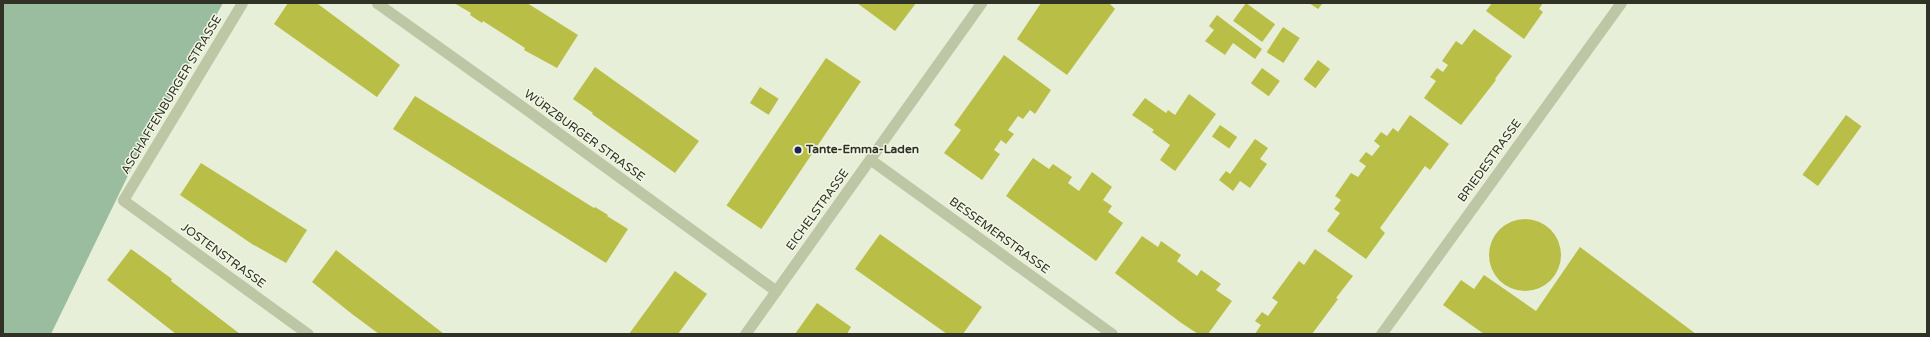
<!DOCTYPE html>
<meta charset="utf-8">
<style>
body{margin:0}
#map{position:relative;width:1930px;height:337px;overflow:hidden;background:#e7efd8;font-family:"Varela Round",sans-serif}
div>[style]{position:absolute}
[style*='--x']{left:calc(var(--x)*1px);top:calc(var(--y)*1px);width:calc(var(--w)*1px);rotate:calc(var(--a)*1deg)}
.green>*{inset:0;background:#99bd9e}
.building>*{inset:0;background:#b9be47;transform-origin:0 0}
.round{border-radius:50%}
.service>*{height:11px;margin:-5.5px;padding:0 5.5px;transform-origin:5.5px;border-radius:5.5px;background:#bdc6a5}
.minor>*{height:11px;margin:-5.5px;padding:0 5.5px;transform-origin:5.5px;border-radius:5.5px;background:#bdc6a5}
.dots>*{width:11px;height:11px;translate:-50% -50%;box-sizing:border-box;border:2px solid #f1f7e4;border-radius:50%}
span{translate:-50% -50%;white-space:nowrap;text-align:center;line-height:1.15;-webkit-text-stroke:3px #f1f7e4;paint-order:stroke}
.street-label{font-size:12px;color:#313226}
.poi-label{font-size:12px;color:#313226;font-weight:700}
.left{translate:0 -50%;text-align:left}
.frame{position:absolute;inset:0;border:4px solid #313226;pointer-events:none}
</style>
<div id="map">
<div class="green">
<i style="clip-path:polygon(3px 3px,223px 3px,135px 161px,51px 334px,3px 334px)"></i>
</div>
<div class="building">
<i style="clip-path:polygon(288px 3px,318px 4px,400px 65px,377px 97px,274px 24px)"></i>
<i style="clip-path:polygon(454px 3px,527px 3px,578px 35px,557px 68px,524px 50px,525px 48px,483px 21px,482px 23px,470px 15px,471px 13px)"></i>
<i style="clip-path:polygon(857px 3px,916px 3px,895px 31px)"></i>
<i style="clip-path:polygon(1041px 3px,1109px 3px,1115px 9px,1067px 75px,1017px 39px)"></i>
<i style="left:1246px;top:3px;width:36px;height:22px;rotate:36deg"></i>
<i style="clip-path:polygon(1309px 3px,1323px 3px,1318px 9px)"></i>
<i style="clip-path:polygon(1492px 3px,1543px 3px,1539px 9px,1543px 12px,1524px 39px,1486px 11px)"></i>
<i style="clip-path:polygon(1217px 15px,1262px 49px,1255px 59px,1233px 43px,1225px 55px,1205px 41px,1214px 30px,1209px 26px)"></i>
<i style="left:1283px;top:27px;width:20px;height:30px;rotate:33deg"></i>
<i style="clip-path:polygon(1474px 29px,1512px 56px,1495px 79px,1496px 80px,1461px 125px,1424px 98px,1436px 81px,1430px 77px,1437px 68px,1443px 72px,1448px 65px,1442px 61px,1456px 41px,1462px 45px)"></i>
<i style="clip-path:polygon(1004px 55px,1051px 90px,1035px 114px,1030px 110px,1023px 119px,1018px 116px,1008px 130px,1014px 134px,1006px 144px,1001px 140px,994px 150px,1000px 154px,982px 180px,944px 153px,961px 130px,954px 125px)"></i>
<i style="left:826px;top:58px;width:42px;height:178px;rotate:34deg"></i>
<i style="left:1318px;top:60px;width:15px;height:24px;rotate:37deg"></i>
<i style="clip-path:polygon(595px 67px,699px 141px,675px 173px,592px 114px,593px 113px,573px 99px)"></i>
<i style="left:1262px;top:68px;width:22px;height:19px;rotate:36deg"></i>
<i style="left:760px;top:87px;width:22px;height:19px;rotate:32deg"></i>
<i style="clip-path:polygon(1189px 94px,1216px 114px,1175px 171px,1160px 160px,1170px 145px,1152px 132px,1154px 130px,1132px 115px,1145px 98px,1166px 113px,1168px 110px,1175px 115px)"></i>
<i style="clip-path:polygon(415px 96px,594px 208px,595px 207px,608px 215px,607px 216px,628px 229px,606px 263px,393px 129px)"></i>
<i style="clip-path:polygon(1410px 115px,1449px 144px,1430px 170px,1425px 166px,1380px 228px,1385px 233px,1366px 259px,1327px 231px,1340px 213px,1334px 209px,1341px 200px,1335px 196px,1351px 173px,1358px 177px,1366px 166px,1359px 161px,1366px 152px,1372px 156px,1380px 146px,1374px 141px,1381px 132px,1387px 136px,1393px 128px,1398px 132px)"></i>
<i style="left:1846px;top:115px;width:19px;height:74px;rotate:36deg"></i>
<i style="left:1220px;top:125px;width:21px;height:14px;rotate:35deg"></i>
<i style="clip-path:polygon(1255px 139px,1268px 148px,1260px 159px,1267px 164px,1250px 188px,1240px 181px,1233px 191px,1219px 180px,1226px 171px,1230px 174px)"></i>
<i style="clip-path:polygon(1033px 158px,1049px 169px,1053px 164px,1072px 177px,1068px 183px,1079px 191px,1092px 172px,1112px 187px,1103px 200px,1112px 206px,1108px 212px,1123px 223px,1096px 261px,1006px 196px)"></i>
<i style="clip-path:polygon(201px 163px,307px 230px,286px 263px,252px 244px,180px 195px)"></i>
<i class="round" style="left:1489px;top:219px;width:72px;height:72px"></i>
<i style="clip-path:polygon(880px 234px,982px 307px,963px 334px,947px 334px,855px 269px)"></i>
<i style="clip-path:polygon(1142px 236px,1158px 247px,1161px 241px,1181px 255px,1177px 261px,1197px 276px,1201px 270px,1221px 284px,1216px 290px,1232px 301px,1208px 334px,1198px 334px,1180px 322px,1115px 273px)"></i>
<i style="clip-path:polygon(1580px 247px,1696px 334px,1484px 334px,1443px 305px,1461px 280px,1474px 289px,1484px 275px,1536px 311px)"></i>
<i style="clip-path:polygon(131px 249px,172px 279px,171px 281px,240px 334px,176px 334px,107px 280px)"></i>
<i style="clip-path:polygon(1315px 249px,1353px 276px,1336px 298px,1338px 299px,1312px 334px,1255px 334px,1261px 325px,1255px 321px,1262px 312px,1268px 316px,1278px 302px,1272px 298px,1299px 261px,1304px 265px)"></i>
<i style="clip-path:polygon(336px 250px,404px 303px,444px 334px,379px 334px,352px 314px,312px 282px)"></i>
<i style="clip-path:polygon(675px 271px,707px 294px,678px 334px,629px 334px)"></i>
<i style="clip-path:polygon(817px 303px,851px 327px,847px 334px,795px 334px)"></i>
</div>
<div class="service">
<i style="--x:123;--y:200;--w:230;--a:-58.9"></i>
</div>
<div class="minor">
<i style="--x:377;--y:3;--w:198;--a:35.5"></i>
<i style="--x:538;--y:118;--w:294;--a:36"></i>
<i style="--x:871;--y:160;--w:297;--a:35.8"></i>
<i style="--x:123;--y:200;--w:228;--a:35.9"></i>
<i style="--x:745;--y:334;--w:407;--a:-54.5"></i>
<i style="--x:1381;--y:334;--w:409;--a:-54.1"></i>
</div>
<div class="dots">
<i style="left:798px;top:150px;background:#1e2551"></i>
</div>
<div class="street-label">
<span style="left:172px;top:95px;rotate:-59deg">ASCHAFFENBURGER STRASSE</span>
<span style="left:584px;top:136px;rotate:36deg">WÜRZBURGER STRASSE</span>
<span style="left:1490px;top:161px;rotate:-54deg">BRIEDESTRASSE</span>
<span style="left:818px;top:210px;rotate:-54deg">EICHELSTRASSE</span>
<span style="left:999px;top:236px;rotate:36deg">BESSEMERSTRASSE</span>
<span style="left:223px;top:256px;rotate:36deg">JOSTENSTRASSE</span>
</div>
<div class="poi-label">
<span class="left" style="left:806px;top:150px">Tante-Emma-Laden</span>
</div>
<div class="frame"></div>
</div>
